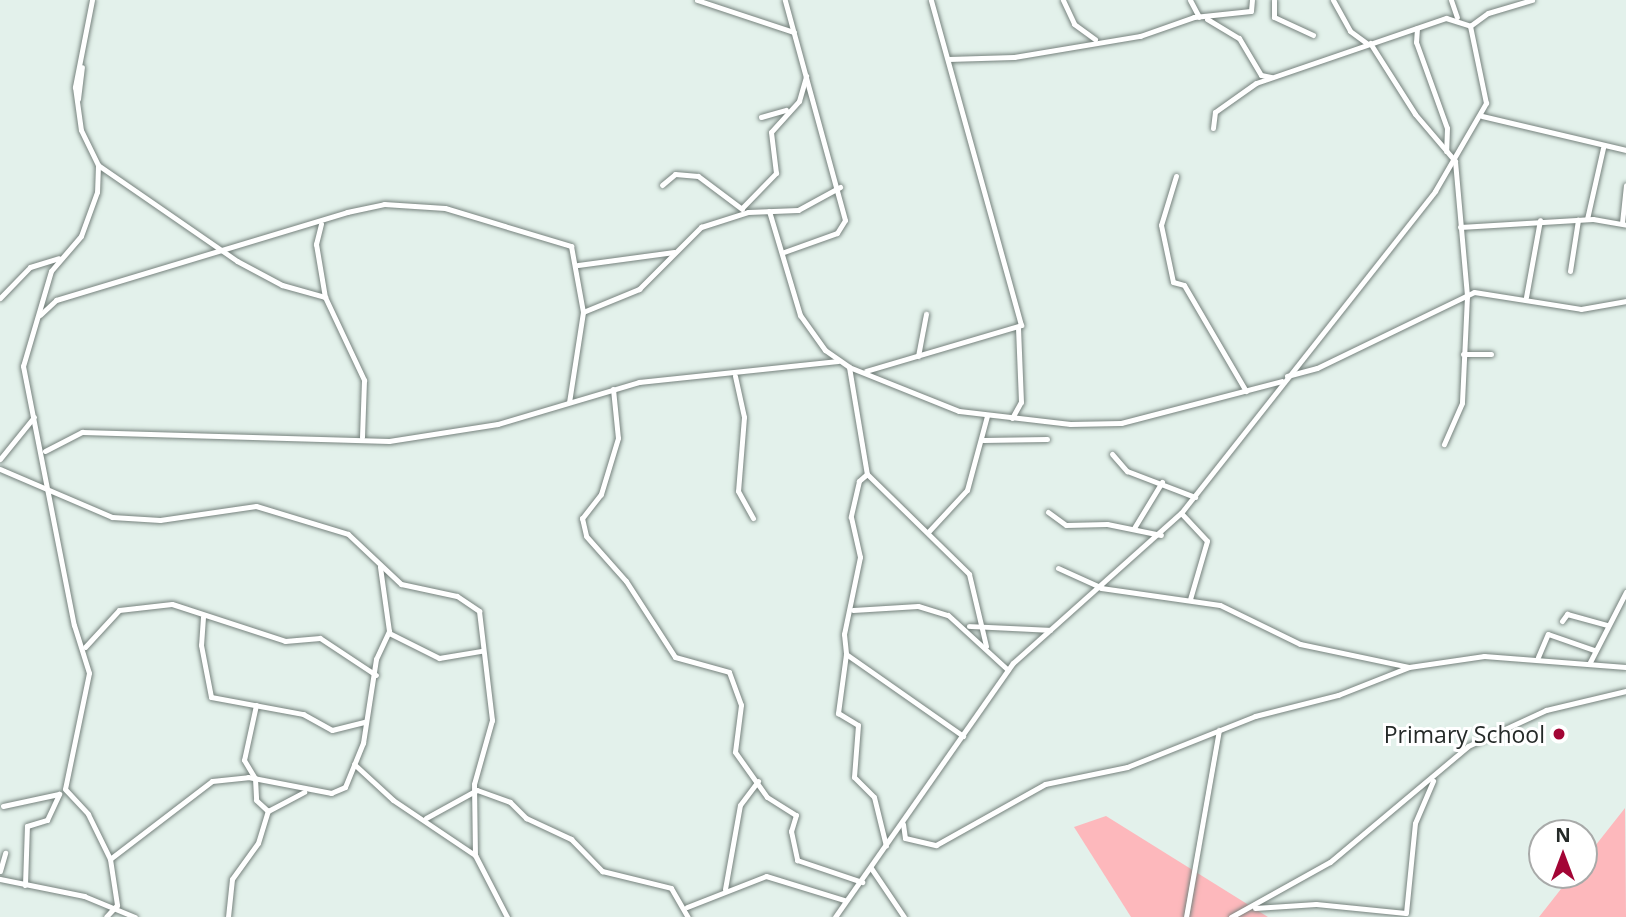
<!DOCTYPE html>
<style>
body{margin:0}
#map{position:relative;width:1626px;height:917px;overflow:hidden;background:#e3f1eb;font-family:"Open Sans",sans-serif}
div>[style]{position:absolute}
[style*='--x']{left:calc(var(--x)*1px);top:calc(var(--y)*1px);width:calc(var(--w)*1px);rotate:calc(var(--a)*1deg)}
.green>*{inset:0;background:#fdb8bc}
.roads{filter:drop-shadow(0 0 2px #76827d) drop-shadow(0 0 2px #76827d)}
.street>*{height:5px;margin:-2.5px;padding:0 2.5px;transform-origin:2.5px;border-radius:2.5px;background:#fff}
.dots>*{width:19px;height:19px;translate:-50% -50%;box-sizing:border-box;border:4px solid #fff;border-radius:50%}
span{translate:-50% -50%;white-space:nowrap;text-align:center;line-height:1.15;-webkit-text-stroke:6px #fff;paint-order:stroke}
.poi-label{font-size:23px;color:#252a28}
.right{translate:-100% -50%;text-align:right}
.north{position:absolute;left:1528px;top:819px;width:70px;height:70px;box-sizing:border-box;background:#fff;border:2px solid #a8aaa9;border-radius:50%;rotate:0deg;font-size:19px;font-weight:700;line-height:28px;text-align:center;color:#252a28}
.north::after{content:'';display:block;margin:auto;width:24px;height:32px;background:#a30535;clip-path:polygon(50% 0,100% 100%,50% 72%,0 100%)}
</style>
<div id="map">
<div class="green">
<i style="clip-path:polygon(1625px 808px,1626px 917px,1539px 917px,1572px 875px,1584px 875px,1584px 860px)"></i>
<i style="clip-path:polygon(1106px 816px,1268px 917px,1131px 917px,1074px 827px)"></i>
</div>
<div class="roads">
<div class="street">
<i style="--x:92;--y:0;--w:89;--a:101.1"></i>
<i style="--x:75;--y:87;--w:43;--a:82.1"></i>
<i style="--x:81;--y:130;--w:39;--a:64"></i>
<i style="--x:98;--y:165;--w:27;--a:92"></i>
<i style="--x:97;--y:192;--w:47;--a:110"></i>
<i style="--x:81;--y:236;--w:46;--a:130.6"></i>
<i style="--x:51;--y:271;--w:99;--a:106.4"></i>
<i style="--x:23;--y:366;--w:264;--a:78.9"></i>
<i style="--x:74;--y:625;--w:50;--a:72.6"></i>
<i style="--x:89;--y:673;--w:118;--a:101.7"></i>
<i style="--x:65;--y:789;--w:34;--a:47"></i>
<i style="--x:88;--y:814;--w:50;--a:63.9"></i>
<i style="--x:110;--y:859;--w:47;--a:81.3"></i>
<i style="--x:117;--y:905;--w:16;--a:133"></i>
<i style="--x:697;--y:0;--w:102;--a:18.3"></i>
<i style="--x:1063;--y:0;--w:26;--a:65"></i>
<i style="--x:1074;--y:24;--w:26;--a:36"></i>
<i style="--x:1190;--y:0;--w:19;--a:62"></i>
<i style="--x:1274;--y:0;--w:17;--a:90"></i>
<i style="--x:1274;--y:17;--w:43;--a:24.8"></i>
<i style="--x:1333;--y:0;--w:35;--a:61"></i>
<i style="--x:1350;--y:31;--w:22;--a:36"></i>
<i style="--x:1451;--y:0;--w:18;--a:71"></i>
<i style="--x:1207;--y:19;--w:37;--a:31"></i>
<i style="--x:1239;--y:38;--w:43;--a:59.3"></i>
<i style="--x:1261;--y:75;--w:10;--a:11"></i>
<i style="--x:1417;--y:28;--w:14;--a:94"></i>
<i style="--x:1416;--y:42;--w:91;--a:70.2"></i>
<i style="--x:1447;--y:128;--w:23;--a:92"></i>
<i style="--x:1370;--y:43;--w:84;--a:57.6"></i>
<i style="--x:1415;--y:114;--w:62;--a:49.6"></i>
<i style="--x:1455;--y:161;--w:136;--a:84.9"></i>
<i style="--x:1467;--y:296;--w:107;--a:92.7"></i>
<i style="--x:1462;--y:403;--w:45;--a:113.7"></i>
<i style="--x:948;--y:59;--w:66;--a:-1.7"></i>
<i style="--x:1014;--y:57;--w:128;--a:-9.5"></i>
<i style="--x:1140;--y:36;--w:57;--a:-19.4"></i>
<i style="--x:1194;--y:17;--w:57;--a:-6"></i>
<i style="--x:1251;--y:11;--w:11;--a:-85"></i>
<i style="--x:78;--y:99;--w:32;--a:-83"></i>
<i style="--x:1482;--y:116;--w:148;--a:13.3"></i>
<i style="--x:761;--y:117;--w:26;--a:-16"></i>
<i style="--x:1213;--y:128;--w:16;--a:-83"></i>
<i style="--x:1215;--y:112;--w:50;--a:-35.3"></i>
<i style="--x:1256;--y:83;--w:201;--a:-18.9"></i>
<i style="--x:1446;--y:18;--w:25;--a:18"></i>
<i style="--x:98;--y:165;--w:169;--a:34.6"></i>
<i style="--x:237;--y:261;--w:51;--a:28.1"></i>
<i style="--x:282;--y:285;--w:45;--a:15.6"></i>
<i style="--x:1176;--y:176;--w:51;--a:107"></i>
<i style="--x:1161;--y:225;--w:58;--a:78.1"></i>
<i style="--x:1173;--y:282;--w:11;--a:15"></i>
<i style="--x:1184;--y:285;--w:123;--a:59.7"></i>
<i style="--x:662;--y:185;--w:17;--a:-40"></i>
<i style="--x:675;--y:174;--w:23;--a:5"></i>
<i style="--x:698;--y:176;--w:55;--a:36.9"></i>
<i style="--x:742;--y:208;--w:49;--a:-45.8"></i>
<i style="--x:776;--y:173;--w:41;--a:-97"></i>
<i style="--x:771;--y:132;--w:42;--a:-47.9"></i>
<i style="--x:799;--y:101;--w:26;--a:-74"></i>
<i style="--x:769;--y:211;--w:109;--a:73.4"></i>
<i style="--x:800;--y:315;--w:43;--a:54.5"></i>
<i style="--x:825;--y:350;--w:29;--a:35"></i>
<i style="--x:849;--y:367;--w:118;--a:21.8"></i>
<i style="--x:959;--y:411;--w:112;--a:6.7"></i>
<i style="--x:1070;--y:424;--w:51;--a:-1.1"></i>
<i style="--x:1121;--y:423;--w:166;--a:-14.6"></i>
<i style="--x:1587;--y:219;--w:73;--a:-77.3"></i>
<i style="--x:1622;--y:223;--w:38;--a:-84"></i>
<i style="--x:321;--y:224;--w:21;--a:104"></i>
<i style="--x:316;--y:244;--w:54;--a:80.4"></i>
<i style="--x:325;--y:297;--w:92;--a:64.8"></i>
<i style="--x:364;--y:380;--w:57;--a:92"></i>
<i style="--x:1460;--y:227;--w:133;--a:-3.4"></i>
<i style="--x:1593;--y:219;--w:34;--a:10"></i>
<i style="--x:784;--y:252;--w:56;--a:-19.7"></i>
<i style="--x:837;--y:233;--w:15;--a:-58"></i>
<i style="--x:845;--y:220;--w:228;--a:-105.3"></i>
<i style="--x:578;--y:265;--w:97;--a:-7.7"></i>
<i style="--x:1570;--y:271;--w:52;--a:-81.1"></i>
<i style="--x:1526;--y:297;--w:78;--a:-79.7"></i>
<i style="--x:0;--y:298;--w:43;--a:-45.9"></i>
<i style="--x:30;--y:267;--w:30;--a:-17"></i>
<i style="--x:583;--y:312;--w:61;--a:-22.3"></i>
<i style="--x:639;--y:289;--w:88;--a:-45"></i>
<i style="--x:701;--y:227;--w:49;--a:-17.7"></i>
<i style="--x:748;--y:212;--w:50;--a:-2.3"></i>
<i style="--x:798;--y:210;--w:48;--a:-28.7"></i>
<i style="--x:40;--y:315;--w:22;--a:-43"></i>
<i style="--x:56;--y:300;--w:304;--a:-16.8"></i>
<i style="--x:347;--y:212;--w:38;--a:-12"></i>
<i style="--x:384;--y:204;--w:61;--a:3.8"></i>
<i style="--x:445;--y:208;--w:132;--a:16.8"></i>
<i style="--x:571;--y:246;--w:67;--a:79.7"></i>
<i style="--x:583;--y:312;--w:91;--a:98.8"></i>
<i style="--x:1463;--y:354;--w:28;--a:0"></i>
<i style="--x:918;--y:356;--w:43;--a:-79.2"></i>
<i style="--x:849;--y:367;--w:109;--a:80.5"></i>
<i style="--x:867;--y:474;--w:143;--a:44.4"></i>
<i style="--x:969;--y:574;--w:74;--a:76.7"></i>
<i style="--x:866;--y:371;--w:162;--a:-16.5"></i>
<i style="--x:1021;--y:325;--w:337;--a:-105.5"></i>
<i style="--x:735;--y:376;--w:42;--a:77.6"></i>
<i style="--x:744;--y:417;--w:74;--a:94.6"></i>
<i style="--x:738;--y:491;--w:31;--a:61"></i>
<i style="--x:1287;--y:376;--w:31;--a:-15"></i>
<i style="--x:1317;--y:368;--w:174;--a:-25.8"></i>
<i style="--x:1474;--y:292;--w:108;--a:9"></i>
<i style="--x:1581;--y:309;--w:46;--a:-10.1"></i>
<i style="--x:613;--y:389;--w:49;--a:84.2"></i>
<i style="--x:618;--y:438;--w:59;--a:106.9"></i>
<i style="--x:601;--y:494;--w:31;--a:128"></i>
<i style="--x:582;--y:518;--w:18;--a:77"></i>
<i style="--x:586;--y:536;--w:60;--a:48.4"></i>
<i style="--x:626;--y:581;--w:90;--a:57.2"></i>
<i style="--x:675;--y:657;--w:56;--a:15.5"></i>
<i style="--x:729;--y:672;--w:35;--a:70"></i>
<i style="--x:741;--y:705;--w:47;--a:97.3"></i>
<i style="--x:735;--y:752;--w:55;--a:54.6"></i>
<i style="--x:767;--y:797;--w:34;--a:32"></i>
<i style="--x:796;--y:815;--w:17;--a:107"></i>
<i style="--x:791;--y:831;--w:30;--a:78"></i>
<i style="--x:797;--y:860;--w:69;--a:18.7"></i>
<i style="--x:1012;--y:418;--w:18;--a:-61"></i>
<i style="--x:1021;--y:402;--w:74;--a:-92.3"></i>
<i style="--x:983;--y:440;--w:64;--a:-0.9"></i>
<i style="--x:45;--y:451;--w:42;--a:-27.2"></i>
<i style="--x:82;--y:432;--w:307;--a:1.7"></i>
<i style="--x:389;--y:441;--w:110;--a:-8.9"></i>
<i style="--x:498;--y:424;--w:147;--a:-16.6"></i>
<i style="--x:639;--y:382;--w:200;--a:-6"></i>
<i style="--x:1112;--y:454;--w:23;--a:49"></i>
<i style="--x:1127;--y:471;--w:73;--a:20.9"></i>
<i style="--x:0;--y:459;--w:54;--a:-51"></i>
<i style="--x:0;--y:469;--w:122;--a:23.2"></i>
<i style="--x:112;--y:517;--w:48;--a:3.6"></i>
<i style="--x:160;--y:520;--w:97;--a:-8.3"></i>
<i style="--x:256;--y:506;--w:96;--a:16.9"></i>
<i style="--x:348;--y:534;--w:73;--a:43.3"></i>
<i style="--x:401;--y:584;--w:57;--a:12.1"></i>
<i style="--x:457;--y:596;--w:27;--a:34"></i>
<i style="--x:479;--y:611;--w:110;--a:83.2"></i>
<i style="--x:492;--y:720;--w:66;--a:105.7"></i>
<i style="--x:474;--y:784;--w:71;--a:89.2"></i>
<i style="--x:475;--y:855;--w:70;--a:62.7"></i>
<i style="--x:867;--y:474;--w:11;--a:139"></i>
<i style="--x:859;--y:481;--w:37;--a:103"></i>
<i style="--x:851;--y:517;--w:41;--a:77.3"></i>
<i style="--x:860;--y:557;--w:79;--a:101.7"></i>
<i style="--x:844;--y:634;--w:20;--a:84"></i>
<i style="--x:846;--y:654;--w:143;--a:35"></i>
<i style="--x:1048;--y:512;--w:22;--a:36"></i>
<i style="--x:1066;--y:525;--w:41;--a:-1.4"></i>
<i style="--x:1107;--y:524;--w:55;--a:11.5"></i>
<i style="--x:1181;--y:513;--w:38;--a:47"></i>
<i style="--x:1207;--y:541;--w:60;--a:106.3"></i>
<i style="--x:1134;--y:528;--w:54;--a:-58.7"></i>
<i style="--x:929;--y:531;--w:56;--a:-47.2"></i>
<i style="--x:967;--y:490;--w:77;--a:-74.9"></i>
<i style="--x:1058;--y:568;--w:48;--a:24.4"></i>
<i style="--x:1101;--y:588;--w:120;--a:8.1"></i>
<i style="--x:1220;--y:605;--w:89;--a:26"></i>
<i style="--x:1300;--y:644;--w:111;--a:11.9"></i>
<i style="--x:853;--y:610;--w:65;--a:-3.5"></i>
<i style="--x:918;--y:606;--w:31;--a:17"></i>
<i style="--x:948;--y:615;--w:81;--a:42.5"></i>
<i style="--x:203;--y:617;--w:28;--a:94"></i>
<i style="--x:201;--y:645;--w:53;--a:79.1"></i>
<i style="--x:211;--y:697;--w:94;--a:10.5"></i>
<i style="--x:303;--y:714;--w:33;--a:29"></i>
<i style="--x:332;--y:730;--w:34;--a:-14"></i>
<i style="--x:1562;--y:621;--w:9;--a:-54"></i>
<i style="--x:1567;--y:614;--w:41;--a:15.4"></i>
<i style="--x:969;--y:626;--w:81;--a:2.8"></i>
<i style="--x:389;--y:633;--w:56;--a:26.6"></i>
<i style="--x:439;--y:658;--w:43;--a:-9.5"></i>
<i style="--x:85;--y:647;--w:50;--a:-47.4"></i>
<i style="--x:119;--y:610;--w:53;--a:-6.5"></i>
<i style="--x:172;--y:604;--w:119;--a:18.1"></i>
<i style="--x:285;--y:641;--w:35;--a:-5"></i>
<i style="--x:320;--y:638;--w:67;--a:33.5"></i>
<i style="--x:846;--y:654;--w:60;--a:97.7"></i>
<i style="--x:838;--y:713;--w:23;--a:31"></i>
<i style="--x:858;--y:725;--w:52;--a:94.4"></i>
<i style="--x:854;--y:777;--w:28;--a:45"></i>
<i style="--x:874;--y:797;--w:50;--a:76.2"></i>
<i style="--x:1538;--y:657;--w:25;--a:-67"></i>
<i style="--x:1548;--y:634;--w:49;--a:19.2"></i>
<i style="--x:1589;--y:664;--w:81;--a:-62.8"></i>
<i style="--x:256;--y:705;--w:56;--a:102.3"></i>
<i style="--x:244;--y:760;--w:21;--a:59"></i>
<i style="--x:255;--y:778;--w:22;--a:87"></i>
<i style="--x:256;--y:800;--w:16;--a:43"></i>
<i style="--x:354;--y:764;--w:53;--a:42.7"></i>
<i style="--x:393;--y:800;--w:99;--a:33.9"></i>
<i style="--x:3;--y:806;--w:57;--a:-12.1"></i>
<i style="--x:426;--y:818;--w:58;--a:-28.8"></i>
<i style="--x:477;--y:790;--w:35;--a:20"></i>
<i style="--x:510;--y:802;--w:23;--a:45"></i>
<i style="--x:526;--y:818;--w:50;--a:25"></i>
<i style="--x:571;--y:839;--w:45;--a:45.9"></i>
<i style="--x:602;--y:871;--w:71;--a:13.8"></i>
<i style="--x:671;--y:888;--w:34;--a:60"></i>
<i style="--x:903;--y:824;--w:14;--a:82"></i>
<i style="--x:905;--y:838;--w:32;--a:13"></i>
<i style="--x:936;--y:845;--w:125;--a:-29.2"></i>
<i style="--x:1045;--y:784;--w:84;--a:-11.7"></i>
<i style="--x:1127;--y:767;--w:138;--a:-21.7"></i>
<i style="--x:1255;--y:716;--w:86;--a:-14.2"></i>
<i style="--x:1338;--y:695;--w:76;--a:-21.5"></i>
<i style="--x:1409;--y:667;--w:76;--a:-8.3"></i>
<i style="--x:1484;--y:656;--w:142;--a:4.4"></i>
<i style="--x:110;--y:859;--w:128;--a:-37.4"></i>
<i style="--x:212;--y:781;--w:36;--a:-6"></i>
<i style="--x:248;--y:777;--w:85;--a:10.9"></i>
<i style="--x:331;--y:793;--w:15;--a:-23"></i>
<i style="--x:345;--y:787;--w:48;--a:-67.8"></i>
<i style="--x:363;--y:743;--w:85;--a:-81.2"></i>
<i style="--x:376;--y:659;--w:31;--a:-65"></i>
<i style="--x:389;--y:631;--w:65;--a:-98"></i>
<i style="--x:871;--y:868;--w:59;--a:56"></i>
<i style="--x:0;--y:871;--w:19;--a:-74"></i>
<i style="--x:0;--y:879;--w:86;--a:11.4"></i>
<i style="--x:84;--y:896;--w:55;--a:22.4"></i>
<i style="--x:25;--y:885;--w:59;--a:-88.1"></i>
<i style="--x:27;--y:826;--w:21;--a:-17"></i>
<i style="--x:47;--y:820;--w:29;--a:-65"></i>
<i style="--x:725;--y:889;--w:85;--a:-79.9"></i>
<i style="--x:740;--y:805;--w:30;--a:-53"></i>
<i style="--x:687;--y:907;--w:85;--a:-21.4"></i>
<i style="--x:766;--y:876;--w:82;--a:17.1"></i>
<i style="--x:1255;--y:908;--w:61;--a:-3.8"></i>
<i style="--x:1316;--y:904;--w:90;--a:5.7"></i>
<i style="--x:1406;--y:913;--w:90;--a:-84.3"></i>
<i style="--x:1415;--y:823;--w:46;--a:-66.8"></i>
<i style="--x:228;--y:917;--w:38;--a:-84"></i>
<i style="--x:232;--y:879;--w:44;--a:-54.2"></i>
<i style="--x:258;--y:843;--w:34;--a:-73"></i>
<i style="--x:268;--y:811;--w:41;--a:-27.8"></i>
<i style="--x:835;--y:917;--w:310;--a:-55"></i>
<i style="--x:1013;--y:663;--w:225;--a:-41.8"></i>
<i style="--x:1181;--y:513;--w:410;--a:-51.7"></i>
<i style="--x:1435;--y:191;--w:102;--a:-59.9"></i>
<i style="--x:1486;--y:103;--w:79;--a:-101.7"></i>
<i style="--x:1470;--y:26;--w:22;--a:-36"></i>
<i style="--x:1488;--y:13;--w:46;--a:-16.5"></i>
<i style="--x:1186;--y:917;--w:190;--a:-80"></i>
<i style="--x:1231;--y:917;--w:113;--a:-29.1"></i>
<i style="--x:1330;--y:862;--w:180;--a:-40"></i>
<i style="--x:1468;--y:746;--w:86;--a:-24.8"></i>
<i style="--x:1546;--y:710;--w:82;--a:-13.4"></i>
</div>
</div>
<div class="dots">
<i style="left:1559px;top:734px;background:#a30535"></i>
</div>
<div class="poi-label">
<span class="right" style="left:1545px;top:734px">Primary School</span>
</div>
<div class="north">N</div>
</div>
